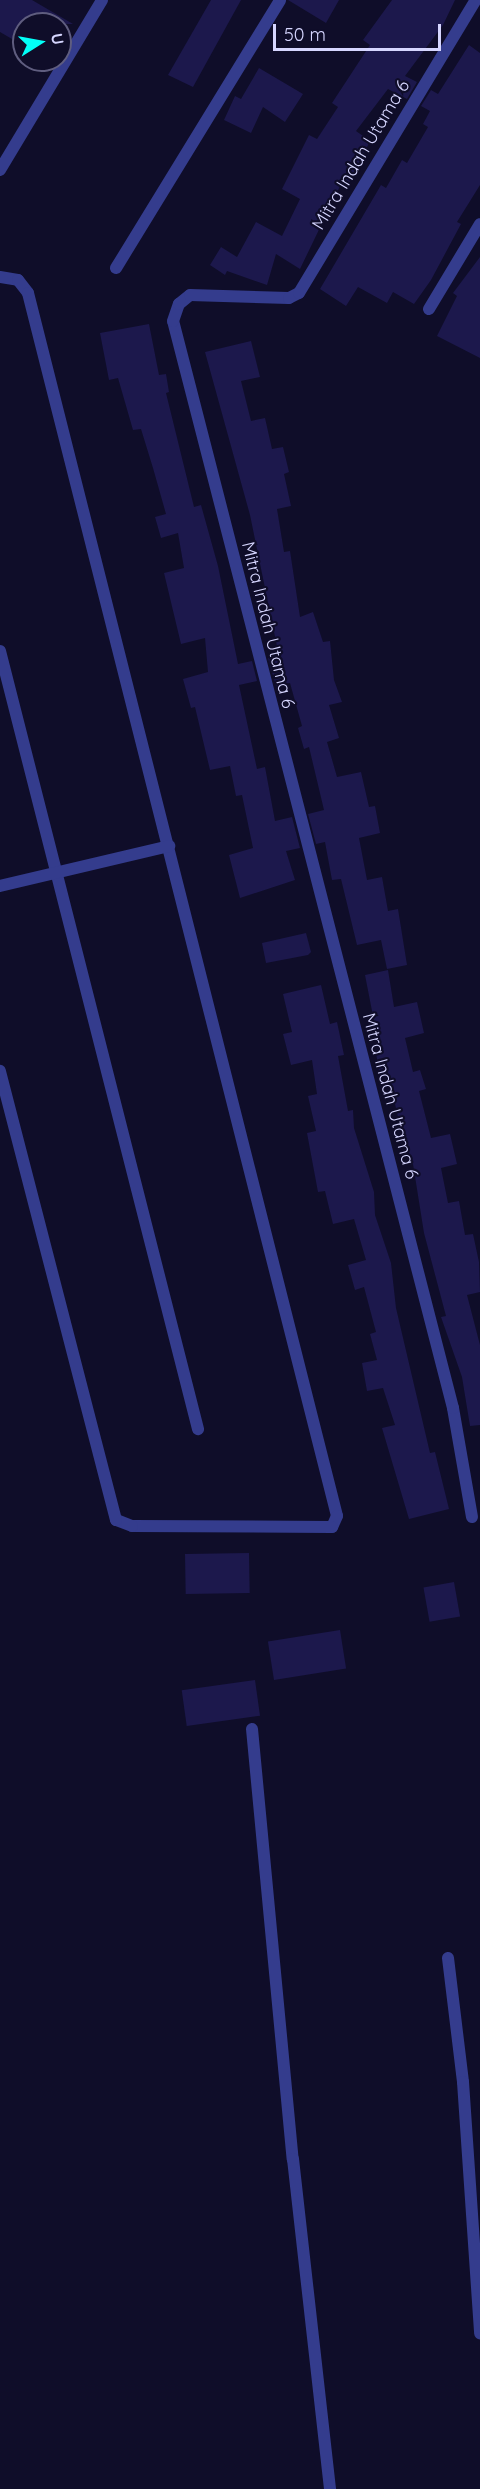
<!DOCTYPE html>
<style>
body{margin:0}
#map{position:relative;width:480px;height:2489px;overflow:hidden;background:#0f0d29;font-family:Quicksand,sans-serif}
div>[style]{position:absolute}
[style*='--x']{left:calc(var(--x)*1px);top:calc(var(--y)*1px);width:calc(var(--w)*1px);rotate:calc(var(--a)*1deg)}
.building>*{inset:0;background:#1c184c;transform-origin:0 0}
.minor>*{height:12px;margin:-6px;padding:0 6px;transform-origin:6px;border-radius:6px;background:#343c8d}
span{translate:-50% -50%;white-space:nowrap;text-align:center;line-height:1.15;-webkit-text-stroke:4.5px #0f0d29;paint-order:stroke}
.street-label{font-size:18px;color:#d6d6ff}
.north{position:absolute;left:12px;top:12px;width:60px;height:60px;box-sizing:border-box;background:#0f0d29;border:2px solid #5f5d7f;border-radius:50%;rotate:79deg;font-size:16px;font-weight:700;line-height:24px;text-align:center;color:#d6d6ff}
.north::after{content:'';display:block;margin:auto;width:21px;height:27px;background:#02fff8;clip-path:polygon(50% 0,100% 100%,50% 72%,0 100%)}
.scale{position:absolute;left:273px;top:24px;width:168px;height:27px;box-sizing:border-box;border:3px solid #d6d6ff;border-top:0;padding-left:8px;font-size:18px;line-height:21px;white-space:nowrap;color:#d6d6ff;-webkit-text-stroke:4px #0f0d29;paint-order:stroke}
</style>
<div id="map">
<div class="building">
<i style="clip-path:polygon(0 0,32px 0,73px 24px,24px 24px,24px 46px,0 32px)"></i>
<i style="clip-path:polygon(211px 0,241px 0,193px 87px,168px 75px)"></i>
<i style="clip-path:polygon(288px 0,339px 0,326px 23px)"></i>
<i style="clip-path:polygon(392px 0,455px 0,443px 25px,405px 76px,417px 82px,407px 99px,388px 89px,356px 131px,370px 141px,348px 185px,342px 182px,300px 269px,276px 254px,267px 285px,227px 271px,225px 275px,210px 265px,221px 247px,237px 257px,256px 222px,282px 236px,300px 199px,282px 189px,309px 135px,317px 139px,338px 107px,332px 103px,370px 45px,363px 40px)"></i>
<i style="clip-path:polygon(469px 45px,480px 53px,480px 185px,457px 222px,461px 224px,431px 280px,414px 304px,393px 292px,387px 303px,358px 287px,346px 306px,320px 289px,381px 185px,386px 188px,402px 160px,407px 163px,428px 127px,423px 124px,430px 111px,421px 106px,431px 90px,438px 94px)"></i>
<i style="clip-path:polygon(259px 68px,303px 94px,285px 122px,263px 107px,251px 133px,224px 120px,235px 96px,241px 99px)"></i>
<i style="clip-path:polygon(480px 257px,480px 358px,437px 336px,457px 296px,453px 293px)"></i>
<i style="clip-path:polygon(149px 324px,159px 375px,166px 374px,169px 392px,166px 393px,194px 507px,201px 505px,218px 566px,238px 664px,252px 661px,257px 681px,239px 685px,257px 769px,265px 767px,275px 821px,292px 817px,300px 848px,286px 851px,295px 880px,240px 898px,229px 855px,253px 848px,242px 795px,236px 796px,230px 766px,210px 770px,195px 707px,191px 708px,183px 679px,208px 672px,205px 638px,181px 644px,164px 573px,184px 568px,178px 533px,161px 538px,155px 517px,166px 514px,153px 468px,141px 429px,133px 430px,118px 378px,109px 380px,100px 333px)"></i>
<i style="clip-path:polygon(251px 341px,260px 377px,241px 381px,251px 421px,265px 418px,272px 449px,283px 447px,289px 472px,284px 474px,291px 506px,277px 509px,284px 552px,290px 551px,300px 617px,313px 612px,323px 642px,330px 641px,334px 680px,342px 702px,329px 705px,339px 738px,327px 742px,337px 777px,361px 772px,369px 807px,375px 806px,380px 833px,359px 838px,367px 880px,382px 877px,388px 911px,398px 909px,407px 965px,387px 969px,381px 940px,357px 945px,341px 879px,332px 880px,325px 842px,316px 844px,308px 814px,324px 810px,309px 747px,304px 749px,298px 728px,302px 726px,290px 683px,276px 686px,268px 658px,279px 656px,250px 515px,205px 352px)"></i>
<i style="clip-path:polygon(306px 933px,311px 952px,308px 955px,266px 963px,262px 943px)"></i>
<i style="clip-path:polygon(388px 970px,394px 1007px,417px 1002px,424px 1033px,405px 1038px,413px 1072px,420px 1070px,426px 1089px,419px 1091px,431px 1138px,450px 1134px,457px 1164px,441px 1168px,448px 1203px,459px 1201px,465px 1235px,473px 1234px,479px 1262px,480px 1292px,467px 1295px,480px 1345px,480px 1425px,470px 1426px,462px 1377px,441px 1317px,446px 1316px,424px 1233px,413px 1164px,409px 1165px,387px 1069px,379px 1071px,376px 1053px,380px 1052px,365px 975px)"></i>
<i style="clip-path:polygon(321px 985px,330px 1024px,337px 1022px,344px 1055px,338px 1056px,348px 1111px,353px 1110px,354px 1128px,374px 1192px,375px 1215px,391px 1263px,396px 1308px,430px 1453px,435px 1452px,449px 1509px,409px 1519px,382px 1428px,395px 1425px,383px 1388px,367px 1391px,362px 1363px,377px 1360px,370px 1334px,376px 1332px,364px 1287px,355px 1290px,348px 1265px,366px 1260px,354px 1219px,333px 1224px,325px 1191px,318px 1192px,307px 1133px,316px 1131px,308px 1096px,317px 1094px,312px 1060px,291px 1065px,283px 1034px,292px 1032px,283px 994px)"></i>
<i style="left:249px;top:1553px;width:40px;height:64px;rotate:89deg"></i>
<i style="left:454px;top:1582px;width:35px;height:31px;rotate:80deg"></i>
<i style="left:340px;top:1630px;width:39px;height:73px;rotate:81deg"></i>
<i style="left:255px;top:1680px;width:36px;height:74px;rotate:82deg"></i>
</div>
<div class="minor">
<i style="--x:0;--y:170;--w:198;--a:-59"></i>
<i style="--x:116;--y:268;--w:314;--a:-58.5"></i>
<i style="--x:0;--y:277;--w:18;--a:9"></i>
<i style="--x:18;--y:280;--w:16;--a:52"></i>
<i style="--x:28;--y:293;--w:1261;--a:75.82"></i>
<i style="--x:337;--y:1516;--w:12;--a:114"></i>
<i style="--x:332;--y:1527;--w:200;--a:-179.7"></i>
<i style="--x:132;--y:1526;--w:17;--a:-159"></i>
<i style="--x:116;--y:1520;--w:464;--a:-104.5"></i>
<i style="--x:429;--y:309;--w:99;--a:-59"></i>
<i style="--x:0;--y:651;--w:803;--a:75.72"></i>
<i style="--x:0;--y:886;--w:174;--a:-13.3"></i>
<i style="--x:472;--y:1517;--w:111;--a:-99.9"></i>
<i style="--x:453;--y:1408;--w:1122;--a:-104.44"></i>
<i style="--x:173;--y:321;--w:18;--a:-71"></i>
<i style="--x:179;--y:304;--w:14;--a:-39"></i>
<i style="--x:190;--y:295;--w:99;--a:1.7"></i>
<i style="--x:289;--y:298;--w:11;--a:-27"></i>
<i style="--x:299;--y:293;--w:342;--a:-58.9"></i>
<i style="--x:252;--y:1729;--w:432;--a:84.6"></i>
<i style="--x:293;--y:2159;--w:332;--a:83.6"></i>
<i style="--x:448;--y:1958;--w:125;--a:83.1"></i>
<i style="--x:463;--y:2082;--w:252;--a:86.1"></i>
</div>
<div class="street-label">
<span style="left:361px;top:155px;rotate:-59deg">Mitra Indah Utama 6</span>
<span style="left:268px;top:625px;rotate:76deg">Mitra Indah Utama 6</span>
<span style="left:390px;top:1096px;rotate:75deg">Mitra Indah Utama 6</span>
</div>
<div class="north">U</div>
<div class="scale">50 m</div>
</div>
